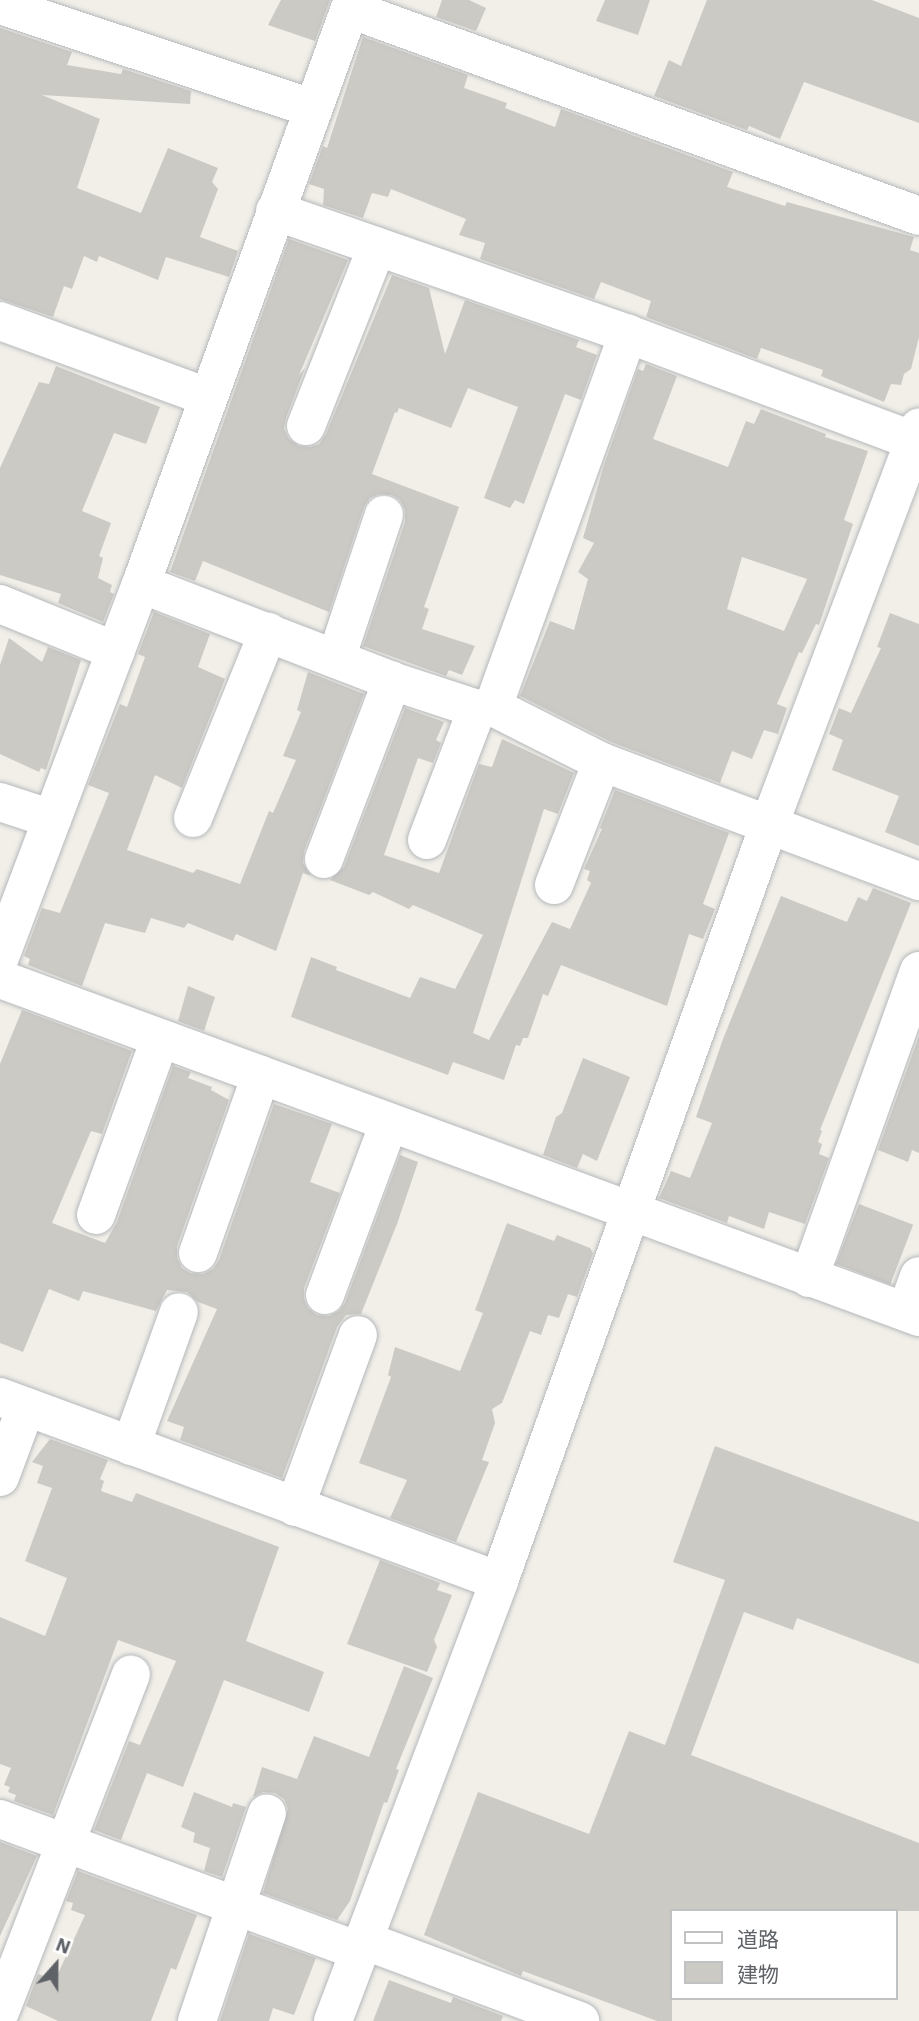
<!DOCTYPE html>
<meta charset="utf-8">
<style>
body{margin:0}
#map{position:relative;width:919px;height:2021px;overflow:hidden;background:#f1efe8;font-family:"IBM Plex Sans","Noto Sans JP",sans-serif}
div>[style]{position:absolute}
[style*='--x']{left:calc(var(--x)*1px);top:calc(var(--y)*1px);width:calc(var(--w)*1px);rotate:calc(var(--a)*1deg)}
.building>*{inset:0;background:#cccac5;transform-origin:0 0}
.roads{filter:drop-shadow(0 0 2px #b5b8bc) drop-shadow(0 0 2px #b5b8bc)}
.minor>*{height:38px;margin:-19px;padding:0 19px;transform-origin:19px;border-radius:19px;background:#fff}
span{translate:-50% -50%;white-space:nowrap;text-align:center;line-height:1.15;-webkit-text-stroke:5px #fff;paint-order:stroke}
.legend{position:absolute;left:670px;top:1909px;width:228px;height:91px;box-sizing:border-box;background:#fff;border:2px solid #bfc1c3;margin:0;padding:9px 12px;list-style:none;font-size:21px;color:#5f6368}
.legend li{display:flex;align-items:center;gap:14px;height:35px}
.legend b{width:35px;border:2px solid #bfc1c3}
.north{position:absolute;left:21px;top:1930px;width:70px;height:70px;-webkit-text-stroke:5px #fff;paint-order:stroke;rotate:21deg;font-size:19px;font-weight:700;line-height:28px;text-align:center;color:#5f6368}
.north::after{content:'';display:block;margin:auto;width:24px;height:32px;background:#5f6368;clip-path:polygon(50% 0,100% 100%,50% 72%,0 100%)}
</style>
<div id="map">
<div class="building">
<i style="clip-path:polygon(281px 0,330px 0,315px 41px,268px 25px)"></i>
<i style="clip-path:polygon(442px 0,469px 0,486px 8px,476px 31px,436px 17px)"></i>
<i style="clip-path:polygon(605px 0,650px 0,638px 35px,596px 21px)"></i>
<i style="clip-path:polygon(707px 0,872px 0,919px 18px,919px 123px,804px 82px,780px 139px,749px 126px,747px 130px,654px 96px,669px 60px,681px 66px)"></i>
<i style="clip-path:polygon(0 28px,72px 52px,67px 65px,121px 74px,123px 69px,191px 91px,190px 104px,42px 95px,100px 119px,77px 188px,141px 213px,168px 148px,218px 168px,212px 182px,218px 189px,200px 237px,238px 251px,229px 277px,166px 257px,158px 280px,99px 256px,97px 262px,84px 256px,72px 289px,64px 286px,53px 317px,0 299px)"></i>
<i style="clip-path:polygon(363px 37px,468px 75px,464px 88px,507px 103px,505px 108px,555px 127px,561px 109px,733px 172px,727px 187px,785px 206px,787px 202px,914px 237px,910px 250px,919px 253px,919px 337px,911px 369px,904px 374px,901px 385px,891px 384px,884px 402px,821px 376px,823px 370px,761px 348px,757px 359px,646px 317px,651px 301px,601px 282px,594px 299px,480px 259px,485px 243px,459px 235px,466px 219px,391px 189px,388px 197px,372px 193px,363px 218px,323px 205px,324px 189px,309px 184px,323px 146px,327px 148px)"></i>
<i style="clip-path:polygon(289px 239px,348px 260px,299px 375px,305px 368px,286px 418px,284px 429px,289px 439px,299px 446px,310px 447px,319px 444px,326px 434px,392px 275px,429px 288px,445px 354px,465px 300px,579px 340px,576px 347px,597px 355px,581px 400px,565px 394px,524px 504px,515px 500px,510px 508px,484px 498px,518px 407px,468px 388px,451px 428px,399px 408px,397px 413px,395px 412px,372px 474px,459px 507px,424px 607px,429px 609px,422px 629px,475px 646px,462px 675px,449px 670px,446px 676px,363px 646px,405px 522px,405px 510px,400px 500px,392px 495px,379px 494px,370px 498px,364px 507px,329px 612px,203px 561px,195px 581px,170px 572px)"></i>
<i style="clip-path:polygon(evenodd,646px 364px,677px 376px,653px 439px,728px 467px,746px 421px,754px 424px,761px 409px,826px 434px,825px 437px,868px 451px,844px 520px,853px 524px,819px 625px,816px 624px,802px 653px,799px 652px,777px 704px,787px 708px,778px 734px,764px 730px,752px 759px,732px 751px,720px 783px,611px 742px,520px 696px,550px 621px,574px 630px,588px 579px,578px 572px,594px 543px,583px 538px,604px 465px,638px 369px,643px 371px,646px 364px,742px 557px,807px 579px,784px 631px,727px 609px,742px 557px)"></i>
<i style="clip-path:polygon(56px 366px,160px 407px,146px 444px,114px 433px,82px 511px,111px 523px,99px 556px,103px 558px,98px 578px,112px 585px,110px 592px,114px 594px,103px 622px,58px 603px,61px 594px,0 575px,0 468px,39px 382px,49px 384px)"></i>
<i style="clip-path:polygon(154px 612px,210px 634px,198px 667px,225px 679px,182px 788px,155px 775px,127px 850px,193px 873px,197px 869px,240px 884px,269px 811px,273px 813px,296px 760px,283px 756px,301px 712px,297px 710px,308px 672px,364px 694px,304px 851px,303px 863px,311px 876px,303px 873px,276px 951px,236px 934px,233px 941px,188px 923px,184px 928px,151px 918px,145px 933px,105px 923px,82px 986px,28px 965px,30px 959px,24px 956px,42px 908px,60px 913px,109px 793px,88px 785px,120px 704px,127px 707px,145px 657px,138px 654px)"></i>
<i style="clip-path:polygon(890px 613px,919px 624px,919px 846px,885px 832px,899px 796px,832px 770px,843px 740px,829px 734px,839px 708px,851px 713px,881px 648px,877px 647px)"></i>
<i style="clip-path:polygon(9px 638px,42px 662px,48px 647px,81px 660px,46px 770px,41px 768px,39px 772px,0 754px,0 665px)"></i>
<i style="clip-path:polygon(405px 708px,444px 722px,436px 740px,441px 743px,433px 763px,418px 758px,384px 855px,439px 873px,479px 764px,492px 767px,502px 739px,574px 773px,558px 814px,544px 809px,473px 1033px,489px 1040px,552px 922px,570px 929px,591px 883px,587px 880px,590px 871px,584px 869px,602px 829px,600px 828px,615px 790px,729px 833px,703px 904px,715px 909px,703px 939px,689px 934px,667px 1006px,561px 965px,548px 996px,543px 994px,528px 1038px,523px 1038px,520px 1046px,516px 1045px,504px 1080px,453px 1062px,448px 1075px,291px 1017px,311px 957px,337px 967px,336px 970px,410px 998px,420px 977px,455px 989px,483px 935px,413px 905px,409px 909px,373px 892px,369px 895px,330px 880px,344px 867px)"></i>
<i style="clip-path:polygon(873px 888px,911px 903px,820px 1130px,822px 1131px,818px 1142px,822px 1144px,819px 1154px,829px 1158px,805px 1224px,769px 1212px,764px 1229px,729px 1216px,727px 1223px,659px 1198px,671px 1171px,690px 1178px,712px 1123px,696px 1117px,723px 1039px,781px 896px,847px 922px,858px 897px,867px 901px)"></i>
<i style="clip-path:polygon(188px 986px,215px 997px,204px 1031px,178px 1021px)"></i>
<i style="clip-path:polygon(22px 1010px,132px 1051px,102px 1134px,91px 1131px,52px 1223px,105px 1243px,117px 1222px,173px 1066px,191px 1072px,188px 1078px,212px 1087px,211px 1090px,229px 1100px,177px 1246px,177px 1258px,182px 1268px,190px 1273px,203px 1274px,213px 1269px,219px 1260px,274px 1104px,332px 1124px,310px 1182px,340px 1193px,304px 1288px,304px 1299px,308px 1308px,317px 1315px,329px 1316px,339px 1311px,345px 1303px,400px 1155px,418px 1162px,397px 1224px,361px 1314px,346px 1315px,337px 1327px,282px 1478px,180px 1440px,184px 1427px,167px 1421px,217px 1309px,198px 1302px,187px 1292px,167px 1290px,156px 1311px,83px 1291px,79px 1301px,49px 1289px,23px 1352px,0 1343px,0 1064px)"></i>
<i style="clip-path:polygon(919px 1036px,919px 1153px,912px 1150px,908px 1162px,878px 1150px)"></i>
<i style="clip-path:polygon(583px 1058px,630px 1077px,597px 1161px,583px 1154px,577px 1168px,543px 1155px,556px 1117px,562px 1113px)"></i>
<i style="left:859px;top:1204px;width:58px;height:64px;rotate:21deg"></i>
<i style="clip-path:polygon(507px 1223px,554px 1241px,557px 1235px,590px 1248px,593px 1253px,577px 1297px,568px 1294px,559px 1318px,548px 1315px,541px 1335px,530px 1331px,502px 1403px,492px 1409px,495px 1423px,482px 1460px,489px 1462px,456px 1542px,390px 1518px,407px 1480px,359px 1463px,391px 1377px,388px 1375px,395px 1347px,460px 1371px,483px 1313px,475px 1310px)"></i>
<i style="clip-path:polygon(50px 1439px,108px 1460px,100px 1479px,104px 1481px,101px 1491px,132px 1502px,136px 1493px,279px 1547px,246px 1641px,324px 1672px,309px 1712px,224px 1680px,183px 1787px,147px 1773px,121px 1840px,94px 1830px,129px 1741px,140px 1745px,176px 1661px,118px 1640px,53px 1815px,14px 1801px,16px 1795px,8px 1792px,10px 1787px,4px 1785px,11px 1768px,0 1764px,0 1617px,45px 1636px,67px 1578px,25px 1561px,52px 1488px,37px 1483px,43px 1466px,32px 1462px)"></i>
<i style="clip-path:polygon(715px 1446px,919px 1522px,919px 1664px,797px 1618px,793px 1630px,744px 1612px,691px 1755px,919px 1843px,919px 1911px,672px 1911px,672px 2021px,657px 2021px,523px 1971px,521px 1976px,424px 1935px,478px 1792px,589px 1834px,629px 1731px,665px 1745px,725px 1580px,673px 1562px)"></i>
<i style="clip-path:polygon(380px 1560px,440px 1583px,437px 1590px,452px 1595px,434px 1640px,437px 1647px,427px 1672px,347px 1644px)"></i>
<i style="clip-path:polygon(404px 1666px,433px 1678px,396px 1769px,399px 1770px,387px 1803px,384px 1802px,350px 1901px,337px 1920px,263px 1893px,288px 1809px,284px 1799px,275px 1793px,263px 1792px,253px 1797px,262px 1767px,297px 1779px,314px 1736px,369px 1757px)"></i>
<i style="clip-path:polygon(194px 1792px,232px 1807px,233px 1803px,246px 1807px,222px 1877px,204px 1871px,210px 1848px,193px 1842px,195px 1833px,181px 1827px)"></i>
<i style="clip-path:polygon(0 1842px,37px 1856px,0 1936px)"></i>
<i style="clip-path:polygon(78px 1871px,197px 1915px,176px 1970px,171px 1968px,151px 2021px,58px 2021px,26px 2006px,38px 1974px,55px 1980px,85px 1915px,71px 1910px,73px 1903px,66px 1901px)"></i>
<i style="clip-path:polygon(249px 1934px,316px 1958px,294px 2015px,273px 2008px,269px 2021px,220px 2021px)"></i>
<i style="clip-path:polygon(389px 1980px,451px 2003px,453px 1997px,503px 2016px,501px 2021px,373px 2021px)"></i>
</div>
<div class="roads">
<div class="minor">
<i style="--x:0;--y:5;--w:329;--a:18.3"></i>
<i style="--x:350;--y:9;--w:605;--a:19.99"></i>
<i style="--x:275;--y:211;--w:374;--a:19.2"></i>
<i style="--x:628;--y:334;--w:311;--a:20.5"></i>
<i style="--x:0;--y:321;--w:221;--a:20.1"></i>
<i style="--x:306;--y:426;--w:193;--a:-68.4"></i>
<i style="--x:141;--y:584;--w:269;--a:21.1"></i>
<i style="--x:392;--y:681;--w:89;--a:18.2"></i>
<i style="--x:477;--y:709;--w:16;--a:-7"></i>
<i style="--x:493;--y:707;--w:122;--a:26.8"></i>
<i style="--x:602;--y:762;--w:339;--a:20.6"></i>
<i style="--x:0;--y:604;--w:125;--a:22.1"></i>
<i style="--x:336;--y:659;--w:152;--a:-71.6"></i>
<i style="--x:493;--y:707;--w:397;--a:-70.1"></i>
<i style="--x:0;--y:802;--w:55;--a:18.1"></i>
<i style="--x:193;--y:818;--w:201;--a:-68"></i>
<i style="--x:427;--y:840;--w:140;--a:-69.1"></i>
<i style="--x:324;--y:859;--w:191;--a:-69.1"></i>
<i style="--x:554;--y:885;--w:132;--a:-68.7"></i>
<i style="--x:0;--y:957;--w:399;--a:-69.3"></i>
<i style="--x:141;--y:584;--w:621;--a:-70.05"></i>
<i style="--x:0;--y:979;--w:979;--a:20.19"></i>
<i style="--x:96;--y:1215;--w:187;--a:-70"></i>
<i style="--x:198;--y:1253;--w:189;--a:-70.5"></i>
<i style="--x:809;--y:1278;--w:326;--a:-70.3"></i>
<i style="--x:325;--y:1295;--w:184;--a:-69.6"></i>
<i style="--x:906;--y:1312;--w:38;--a:-70"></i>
<i style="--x:0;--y:1397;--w:532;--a:20.24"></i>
<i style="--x:131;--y:1446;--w:142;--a:-70.3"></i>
<i style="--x:0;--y:1477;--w:75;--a:-69.6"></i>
<i style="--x:295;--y:1507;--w:183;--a:-69.9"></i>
<i style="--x:0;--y:1819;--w:382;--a:20.2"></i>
<i style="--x:363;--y:1940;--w:232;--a:20.5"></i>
<i style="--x:0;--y:2012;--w:362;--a:-68.8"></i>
<i style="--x:197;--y:2021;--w:219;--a:-71.4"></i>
<i style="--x:333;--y:2021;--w:470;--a:-69.3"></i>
<i style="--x:499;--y:1581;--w:803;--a:-70.35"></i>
<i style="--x:769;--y:825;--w:425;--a:-69.3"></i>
</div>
</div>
<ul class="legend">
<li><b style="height:9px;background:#fff"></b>道路</li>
<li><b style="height:19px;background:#cccac5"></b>建物</li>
</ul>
<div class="north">N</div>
</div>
